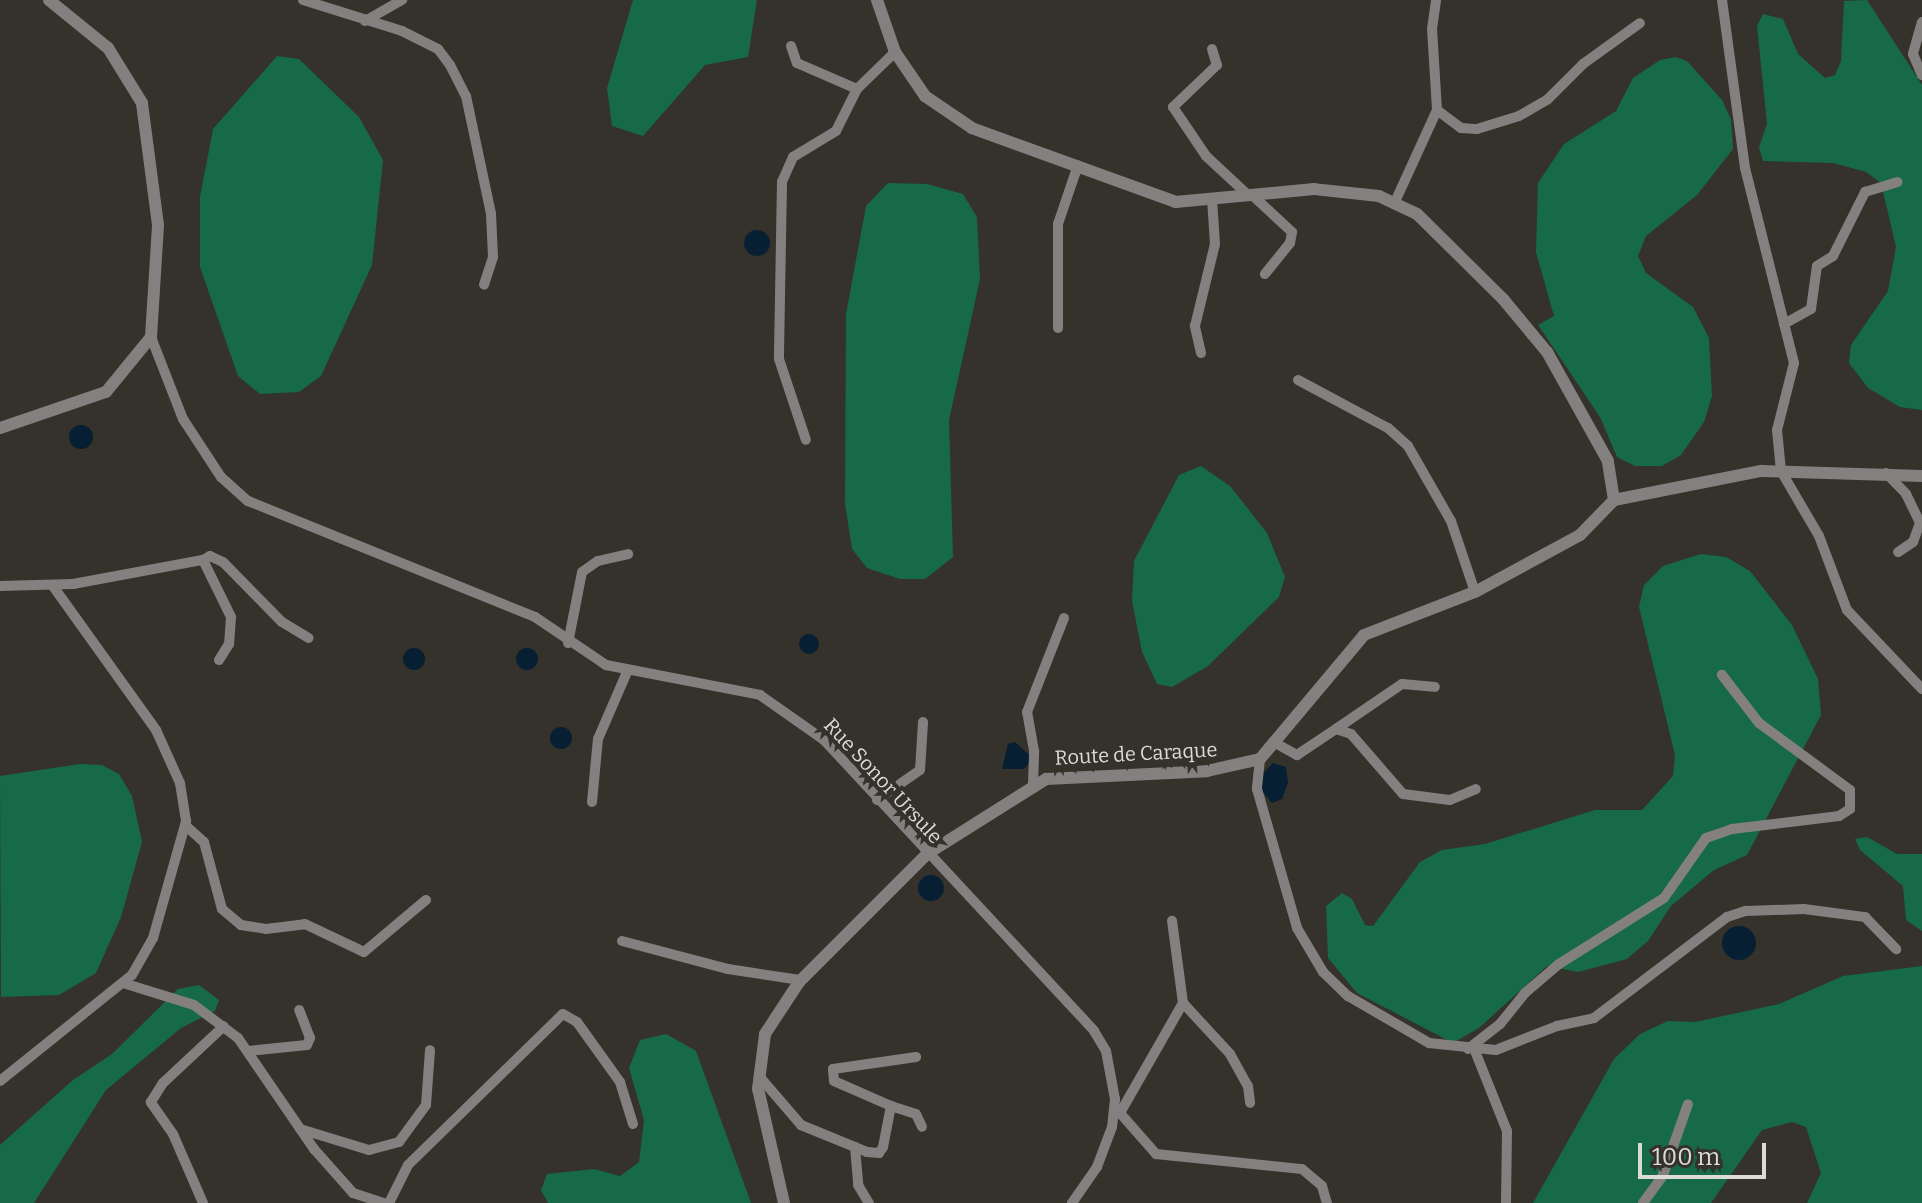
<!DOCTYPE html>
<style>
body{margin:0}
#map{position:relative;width:1922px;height:1203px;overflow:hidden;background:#34322b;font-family:Bitter,serif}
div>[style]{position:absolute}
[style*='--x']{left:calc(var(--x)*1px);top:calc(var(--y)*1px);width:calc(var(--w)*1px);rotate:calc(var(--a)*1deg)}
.forest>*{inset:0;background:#166a47}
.water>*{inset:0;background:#071f32}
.round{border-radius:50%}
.minor>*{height:10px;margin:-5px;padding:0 5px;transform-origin:5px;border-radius:5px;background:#858080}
.tertiary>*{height:12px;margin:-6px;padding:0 6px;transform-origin:6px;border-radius:6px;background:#858080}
span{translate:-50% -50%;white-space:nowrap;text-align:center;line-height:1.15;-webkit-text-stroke:8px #34322b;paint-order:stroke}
.street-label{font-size:20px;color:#dddbd7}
.scale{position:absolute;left:1638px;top:1143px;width:128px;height:36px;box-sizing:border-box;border:4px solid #dddbd7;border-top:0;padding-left:10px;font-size:24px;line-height:28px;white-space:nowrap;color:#dddbd7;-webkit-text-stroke:6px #34322b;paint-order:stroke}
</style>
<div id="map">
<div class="forest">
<i style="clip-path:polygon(633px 0,757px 0,748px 57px,705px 65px,643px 136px,612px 126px,607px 88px)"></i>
<i style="clip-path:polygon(1867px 0,1922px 85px,1922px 410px,1900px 407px,1868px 388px,1849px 363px,1851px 345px,1888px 291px,1896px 247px,1881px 183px,1866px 172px,1833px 163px,1763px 161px,1759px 147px,1767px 124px,1757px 26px,1763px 14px,1783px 19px,1798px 54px,1825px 78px,1835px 75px,1841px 61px,1844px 1px)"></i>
<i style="clip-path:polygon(277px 56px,299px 59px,359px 117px,383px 160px,372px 265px,321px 376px,299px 392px,260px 394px,238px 376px,200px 267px,200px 197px,213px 129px)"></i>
<i style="clip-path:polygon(1676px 57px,1687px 61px,1722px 100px,1731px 119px,1733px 149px,1697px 195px,1646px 236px,1638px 256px,1646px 273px,1693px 307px,1709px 338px,1712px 396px,1704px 422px,1681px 455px,1662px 466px,1635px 466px,1617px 457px,1600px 417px,1538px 325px,1554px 316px,1536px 252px,1538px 183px,1564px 144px,1616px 111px,1633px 78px,1660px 60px)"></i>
<i style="clip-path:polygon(888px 183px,927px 184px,963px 194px,977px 217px,980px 279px,949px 420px,953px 557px,925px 579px,900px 579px,867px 568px,852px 549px,845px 504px,846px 314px,866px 206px)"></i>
<i style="clip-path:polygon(1201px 466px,1230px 486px,1267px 533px,1285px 577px,1279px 597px,1208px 666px,1172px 687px,1157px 684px,1142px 652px,1132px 601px,1134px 561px,1179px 475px)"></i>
<i style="clip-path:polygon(1701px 554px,1726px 557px,1750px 571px,1792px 625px,1818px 679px,1821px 715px,1747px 855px,1714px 870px,1671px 906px,1648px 941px,1627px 959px,1578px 972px,1547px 966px,1479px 1028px,1453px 1043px,1357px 993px,1328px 958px,1326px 906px,1342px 893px,1352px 899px,1365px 925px,1373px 926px,1420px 862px,1442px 850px,1485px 844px,1595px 810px,1642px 810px,1673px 776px,1675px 755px,1639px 607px,1644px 585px,1663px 566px)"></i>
<i style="clip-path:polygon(80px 764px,102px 765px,119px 774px,132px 796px,142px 842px,121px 917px,96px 973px,59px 995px,1px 997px,0 776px)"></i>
<i style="clip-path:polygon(1867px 837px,1897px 854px,1922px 854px,1922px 931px,1906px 920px,1903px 886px,1860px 850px,1855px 839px)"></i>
<i style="clip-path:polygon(1922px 966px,1922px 1203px,1807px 1203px,1821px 1173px,1806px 1127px,1792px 1122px,1762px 1130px,1711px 1203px,1533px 1203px,1614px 1059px,1640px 1034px,1668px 1021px,1695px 1022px,1779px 1004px,1843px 976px)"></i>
<i style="clip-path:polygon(199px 985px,219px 1000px,215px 1011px,181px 1028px,106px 1090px,34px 1203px,0 1203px,0 1145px,73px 1080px,112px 1054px,178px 989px)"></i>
<i style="clip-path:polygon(666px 1034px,696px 1051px,751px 1203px,548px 1203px,541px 1190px,547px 1174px,594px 1169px,620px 1176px,639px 1162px,644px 1120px,629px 1068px,640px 1040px)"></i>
</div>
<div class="water">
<i class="round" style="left:744px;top:230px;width:26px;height:26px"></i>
<i class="round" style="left:69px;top:425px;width:24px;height:24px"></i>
<i class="round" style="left:799px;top:634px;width:20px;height:20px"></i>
<i class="round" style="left:403px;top:648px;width:22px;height:22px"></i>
<i class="round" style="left:516px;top:648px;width:22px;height:22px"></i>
<i class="round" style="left:550px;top:727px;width:22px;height:22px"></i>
<i style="clip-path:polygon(1015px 742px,1029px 755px,1029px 763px,1024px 769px,1002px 769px,1008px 744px)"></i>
<i style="clip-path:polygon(1273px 763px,1286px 767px,1288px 783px,1282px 799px,1272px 803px,1261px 790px,1263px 773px)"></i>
<i class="round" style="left:918px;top:875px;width:26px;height:26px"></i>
<i class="round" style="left:1722px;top:926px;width:34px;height:34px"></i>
</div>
<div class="minor">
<i style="--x:303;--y:0;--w:104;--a:17.4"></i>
<i style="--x:402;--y:31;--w:40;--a:26.6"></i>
<i style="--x:438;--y:49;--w:20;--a:53"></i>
<i style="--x:450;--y:65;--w:35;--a:63"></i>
<i style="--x:466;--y:96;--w:121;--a:78"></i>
<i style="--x:491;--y:214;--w:43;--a:87.3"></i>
<i style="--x:493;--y:257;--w:29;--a:108"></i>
<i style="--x:1722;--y:0;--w:170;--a:82.2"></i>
<i style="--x:1745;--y:168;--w:201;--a:75.9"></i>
<i style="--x:1794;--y:363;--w:69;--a:104.2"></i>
<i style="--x:1777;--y:430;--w:41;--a:84.4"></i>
<i style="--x:1781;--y:471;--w:75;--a:59.7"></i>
<i style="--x:1819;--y:536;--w:79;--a:69.3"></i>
<i style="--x:1847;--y:610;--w:109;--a:46.5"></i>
<i style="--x:365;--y:21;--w:43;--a:-29.6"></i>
<i style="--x:1922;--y:22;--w:33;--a:106"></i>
<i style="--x:1913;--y:54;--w:23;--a:67"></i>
<i style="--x:791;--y:46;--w:18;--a:71"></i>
<i style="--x:797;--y:63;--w:65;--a:23.4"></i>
<i style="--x:857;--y:89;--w:47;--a:116.6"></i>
<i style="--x:836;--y:131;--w:50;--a:148.8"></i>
<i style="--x:793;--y:157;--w:27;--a:114"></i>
<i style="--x:782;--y:182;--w:177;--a:91"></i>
<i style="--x:779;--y:359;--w:85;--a:71.6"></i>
<i style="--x:1212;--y:49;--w:17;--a:73"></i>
<i style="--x:1217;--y:65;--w:61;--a:136.3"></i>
<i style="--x:1173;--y:107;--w:59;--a:56"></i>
<i style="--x:1206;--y:156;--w:56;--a:42.8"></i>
<i style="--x:857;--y:89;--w:53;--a:-44.2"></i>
<i style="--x:1437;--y:110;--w:30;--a:37"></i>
<i style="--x:1461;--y:128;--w:16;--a:4"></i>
<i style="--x:1477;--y:129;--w:44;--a:-17.2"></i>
<i style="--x:1519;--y:116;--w:32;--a:-30"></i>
<i style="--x:1547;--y:100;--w:51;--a:-45"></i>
<i style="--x:1583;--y:64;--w:70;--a:-35.7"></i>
<i style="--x:1251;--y:194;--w:56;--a:42.8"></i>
<i style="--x:1292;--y:232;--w:11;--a:100"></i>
<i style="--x:1290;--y:243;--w:40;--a:129"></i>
<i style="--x:1394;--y:204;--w:103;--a:-65.4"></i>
<i style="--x:1437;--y:110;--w:81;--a:-93.5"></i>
<i style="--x:1432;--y:29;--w:29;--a:-82"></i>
<i style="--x:1784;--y:324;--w:31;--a:-29"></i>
<i style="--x:1811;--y:309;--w:43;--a:-82.1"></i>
<i style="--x:1817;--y:266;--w:19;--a:-32"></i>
<i style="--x:1833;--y:256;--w:72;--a:-63.4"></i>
<i style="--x:1865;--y:192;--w:34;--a:-17"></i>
<i style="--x:1058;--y:328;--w:104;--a:-90"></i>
<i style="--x:1058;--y:224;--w:62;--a:-71.3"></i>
<i style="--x:151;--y:337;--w:88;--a:68.7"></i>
<i style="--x:183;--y:419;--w:69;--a:56.8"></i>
<i style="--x:221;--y:477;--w:36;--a:42"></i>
<i style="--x:248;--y:501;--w:310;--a:22"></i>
<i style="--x:535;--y:617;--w:86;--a:34.1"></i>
<i style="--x:606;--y:665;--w:157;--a:11"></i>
<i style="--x:760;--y:695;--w:78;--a:35.1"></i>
<i style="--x:824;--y:740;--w:397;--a:47.1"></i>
<i style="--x:1094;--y:1031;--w:23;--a:59"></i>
<i style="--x:1106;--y:1051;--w:49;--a:79.4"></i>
<i style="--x:1115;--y:1099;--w:28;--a:96"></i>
<i style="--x:1112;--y:1127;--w:43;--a:110.6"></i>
<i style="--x:1097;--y:1167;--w:44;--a:124.8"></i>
<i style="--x:1201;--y:353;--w:28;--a:-103"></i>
<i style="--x:1195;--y:326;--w:84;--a:-76.3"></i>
<i style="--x:1215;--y:244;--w:45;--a:-93.8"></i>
<i style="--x:1298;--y:380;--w:102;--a:28.1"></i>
<i style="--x:1388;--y:428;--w:27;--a:42"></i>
<i style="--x:1408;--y:446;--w:86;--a:60.2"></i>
<i style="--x:1451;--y:521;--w:75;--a:71.3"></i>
<i style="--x:1886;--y:473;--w:29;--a:46"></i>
<i style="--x:1906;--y:494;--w:32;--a:64"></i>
<i style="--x:1920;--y:523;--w:20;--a:110"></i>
<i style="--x:1913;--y:542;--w:18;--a:146"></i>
<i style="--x:203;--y:560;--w:8;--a:-30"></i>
<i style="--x:210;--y:556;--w:14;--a:25"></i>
<i style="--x:223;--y:562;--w:84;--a:45.5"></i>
<i style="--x:282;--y:622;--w:31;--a:31"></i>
<i style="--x:0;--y:586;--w:73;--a:-1.6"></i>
<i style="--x:73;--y:584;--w:132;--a:-10.5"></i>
<i style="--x:203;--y:560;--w:64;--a:63.8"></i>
<i style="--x:231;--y:617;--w:27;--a:94"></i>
<i style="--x:229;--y:644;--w:19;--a:122"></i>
<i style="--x:568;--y:643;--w:72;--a:-78.8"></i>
<i style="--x:582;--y:572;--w:19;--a:-35"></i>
<i style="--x:598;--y:561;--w:31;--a:-13"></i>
<i style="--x:1336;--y:729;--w:80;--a:-34.3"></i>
<i style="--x:1402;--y:684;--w:33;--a:5"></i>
<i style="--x:1277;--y:744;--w:23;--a:29"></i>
<i style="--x:1297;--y:755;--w:47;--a:-33.7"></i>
<i style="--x:1336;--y:729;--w:16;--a:18"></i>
<i style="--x:1351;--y:734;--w:79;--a:49.1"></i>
<i style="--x:1403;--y:794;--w:47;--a:7.3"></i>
<i style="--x:1450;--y:800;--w:28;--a:-23"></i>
<i style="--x:1260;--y:759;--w:30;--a:96"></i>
<i style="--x:1257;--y:789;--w:145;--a:73.9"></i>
<i style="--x:1297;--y:928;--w:51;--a:59.4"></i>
<i style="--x:1323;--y:972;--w:35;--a:44"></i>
<i style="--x:1348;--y:996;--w:94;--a:30.1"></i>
<i style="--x:1429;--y:1043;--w:67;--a:6"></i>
<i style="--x:1496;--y:1050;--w:66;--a:-21.5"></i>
<i style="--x:1557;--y:1026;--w:38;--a:-12"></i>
<i style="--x:1594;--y:1018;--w:167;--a:-37.2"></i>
<i style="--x:1727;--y:917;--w:20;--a:-18"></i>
<i style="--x:1746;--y:911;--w:58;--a:-2"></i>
<i style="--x:1804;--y:909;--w:62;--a:7.5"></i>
<i style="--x:1865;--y:917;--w:45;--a:45.9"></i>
<i style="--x:1033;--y:784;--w:33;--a:-88"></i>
<i style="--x:1034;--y:751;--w:40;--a:-100"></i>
<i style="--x:1027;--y:712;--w:101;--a:-68.5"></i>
<i style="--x:877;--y:800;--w:52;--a:-34.9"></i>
<i style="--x:920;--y:770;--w:48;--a:-86.4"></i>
<i style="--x:592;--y:802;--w:63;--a:-84.6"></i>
<i style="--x:598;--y:739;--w:73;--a:-66.6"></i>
<i style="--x:186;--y:826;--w:24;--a:42"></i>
<i style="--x:204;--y:842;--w:69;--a:75"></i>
<i style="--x:222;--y:909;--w:25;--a:40"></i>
<i style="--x:241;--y:925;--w:25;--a:9"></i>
<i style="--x:266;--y:929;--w:39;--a:-7"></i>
<i style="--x:305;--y:924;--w:65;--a:25.4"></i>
<i style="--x:364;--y:952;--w:81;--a:-40"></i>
<i style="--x:622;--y:941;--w:110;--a:14.8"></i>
<i style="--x:728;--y:969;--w:73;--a:8.7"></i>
<i style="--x:123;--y:983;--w:74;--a:17.2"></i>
<i style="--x:194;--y:1005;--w:55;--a:36.9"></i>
<i style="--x:238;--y:1038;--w:135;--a:55.6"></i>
<i style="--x:314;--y:1149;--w:59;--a:48.4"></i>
<i style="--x:353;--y:1193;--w:33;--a:18"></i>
<i style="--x:1183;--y:1003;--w:69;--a:47.3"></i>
<i style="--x:1230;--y:1054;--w:37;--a:61"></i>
<i style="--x:1248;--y:1086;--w:17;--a:83"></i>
<i style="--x:1468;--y:1049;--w:41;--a:-38"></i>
<i style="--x:1500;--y:1024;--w:40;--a:-51"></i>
<i style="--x:1525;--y:993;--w:45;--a:-40.5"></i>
<i style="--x:1559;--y:964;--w:124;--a:-32.2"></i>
<i style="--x:1664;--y:898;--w:73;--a:-55"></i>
<i style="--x:1706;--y:838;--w:28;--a:-19"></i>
<i style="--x:1732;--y:829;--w:108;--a:-6.9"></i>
<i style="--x:1839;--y:816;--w:13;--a:-32"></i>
<i style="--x:1850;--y:809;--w:19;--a:-90"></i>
<i style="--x:1850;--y:790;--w:113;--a:-143.6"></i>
<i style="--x:1759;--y:723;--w:61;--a:-127.6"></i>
<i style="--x:248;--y:1051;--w:59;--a:-5.8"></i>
<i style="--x:307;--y:1045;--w:8;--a:-67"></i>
<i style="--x:310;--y:1038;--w:30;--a:-111"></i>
<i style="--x:1475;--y:1051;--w:86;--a:68.2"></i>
<i style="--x:1507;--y:1131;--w:72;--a:90.8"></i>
<i style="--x:759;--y:1076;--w:65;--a:49.4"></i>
<i style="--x:801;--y:1125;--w:71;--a:22.2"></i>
<i style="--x:867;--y:1152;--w:12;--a:5"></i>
<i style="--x:879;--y:1153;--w:7;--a:-56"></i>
<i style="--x:883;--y:1147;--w:42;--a:-79"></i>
<i style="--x:891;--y:1106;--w:26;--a:18"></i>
<i style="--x:916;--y:1114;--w:14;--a:65"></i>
<i style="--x:0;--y:1081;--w:169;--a:-38.8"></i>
<i style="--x:132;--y:975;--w:43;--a:-60.4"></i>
<i style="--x:153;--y:938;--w:122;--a:-74.2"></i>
<i style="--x:186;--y:821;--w:38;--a:-99"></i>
<i style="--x:180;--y:783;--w:58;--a:-114.4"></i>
<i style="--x:156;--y:730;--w:178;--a:-125.6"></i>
<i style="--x:891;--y:1106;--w:62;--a:-156.3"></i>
<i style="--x:834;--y:1081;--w:12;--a:-95"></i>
<i style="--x:833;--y:1069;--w:84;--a:-8.2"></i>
<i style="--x:1120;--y:1113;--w:55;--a:48.7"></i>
<i style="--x:1156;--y:1154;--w:147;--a:5.9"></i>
<i style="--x:1302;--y:1169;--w:26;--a:40"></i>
<i style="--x:1322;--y:1186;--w:18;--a:74"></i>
<i style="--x:1120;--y:1113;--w:127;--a:-60.2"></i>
<i style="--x:1183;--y:1003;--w:83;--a:-97.6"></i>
<i style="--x:300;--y:1129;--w:72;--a:16.9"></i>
<i style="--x:369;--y:1150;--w:31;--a:-15"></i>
<i style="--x:399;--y:1142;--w:46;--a:-53.9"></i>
<i style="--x:426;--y:1105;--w:55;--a:-85.8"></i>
<i style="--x:855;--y:1147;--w:38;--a:85"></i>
<i style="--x:858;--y:1185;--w:21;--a:59"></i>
<i style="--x:203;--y:1203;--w:75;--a:-113.5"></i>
<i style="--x:173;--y:1134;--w:39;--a:-125"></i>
<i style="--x:151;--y:1102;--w:22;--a:-58"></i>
<i style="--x:163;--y:1083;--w:83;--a:-43.1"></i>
<i style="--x:389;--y:1203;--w:42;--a:-63.4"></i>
<i style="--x:408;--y:1165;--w:216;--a:-44.3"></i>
<i style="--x:563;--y:1014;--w:16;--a:30"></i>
<i style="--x:577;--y:1022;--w:74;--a:54.4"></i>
<i style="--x:620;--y:1082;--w:44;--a:72.8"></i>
<i style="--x:1643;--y:1203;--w:34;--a:-54"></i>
<i style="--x:1663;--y:1175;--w:75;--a:-70.6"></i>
</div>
<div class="tertiary">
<i style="--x:0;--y:428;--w:112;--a:-18.8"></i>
<i style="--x:106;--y:392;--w:71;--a:-50.7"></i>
<i style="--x:151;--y:337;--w:112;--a:-86.4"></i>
<i style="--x:158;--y:225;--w:123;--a:-97.5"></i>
<i style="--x:142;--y:103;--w:65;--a:-121.7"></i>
<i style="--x:108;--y:48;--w:76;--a:-140.9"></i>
<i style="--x:1614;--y:500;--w:150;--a:-11.2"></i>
<i style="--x:1761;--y:471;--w:161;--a:1.8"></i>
<i style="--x:784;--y:1203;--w:117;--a:-102.8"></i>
<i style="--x:758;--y:1089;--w:55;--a:-82.7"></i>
<i style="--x:765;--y:1034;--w:62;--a:-56.8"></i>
<i style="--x:799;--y:982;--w:181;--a:-45"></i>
<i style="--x:927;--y:854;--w:141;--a:-32.2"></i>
<i style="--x:1046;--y:779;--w:161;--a:-2.8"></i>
<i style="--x:1207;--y:771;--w:54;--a:-12.8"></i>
<i style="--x:1260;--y:759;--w:162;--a:-50"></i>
<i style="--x:1364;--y:635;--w:119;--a:-21.2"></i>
<i style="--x:1475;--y:592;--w:119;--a:-28.5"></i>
<i style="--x:1580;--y:535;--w:49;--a:-45.8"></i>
<i style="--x:1614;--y:500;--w:39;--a:-99"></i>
<i style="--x:1608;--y:461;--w:125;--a:-119.2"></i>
<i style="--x:1547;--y:352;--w:69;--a:-129.7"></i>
<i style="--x:1503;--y:299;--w:121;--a:-135.3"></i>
<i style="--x:1417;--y:214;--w:42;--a:-154.7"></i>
<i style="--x:1379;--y:196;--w:65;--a:-173.9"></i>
<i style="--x:1314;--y:189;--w:139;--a:174.6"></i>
<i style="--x:1176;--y:202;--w:217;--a:-160.1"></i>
<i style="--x:972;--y:128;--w:57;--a:-145.8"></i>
<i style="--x:925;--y:96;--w:53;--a:-124.3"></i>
<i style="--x:895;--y:52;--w:55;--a:-109.1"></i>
</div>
<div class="street-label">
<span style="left:1136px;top:754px;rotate:-3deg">Route de Caraque</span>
<span style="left:883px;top:781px;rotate:47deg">Rue Sonor Ursule</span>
</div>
<div class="scale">100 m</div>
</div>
